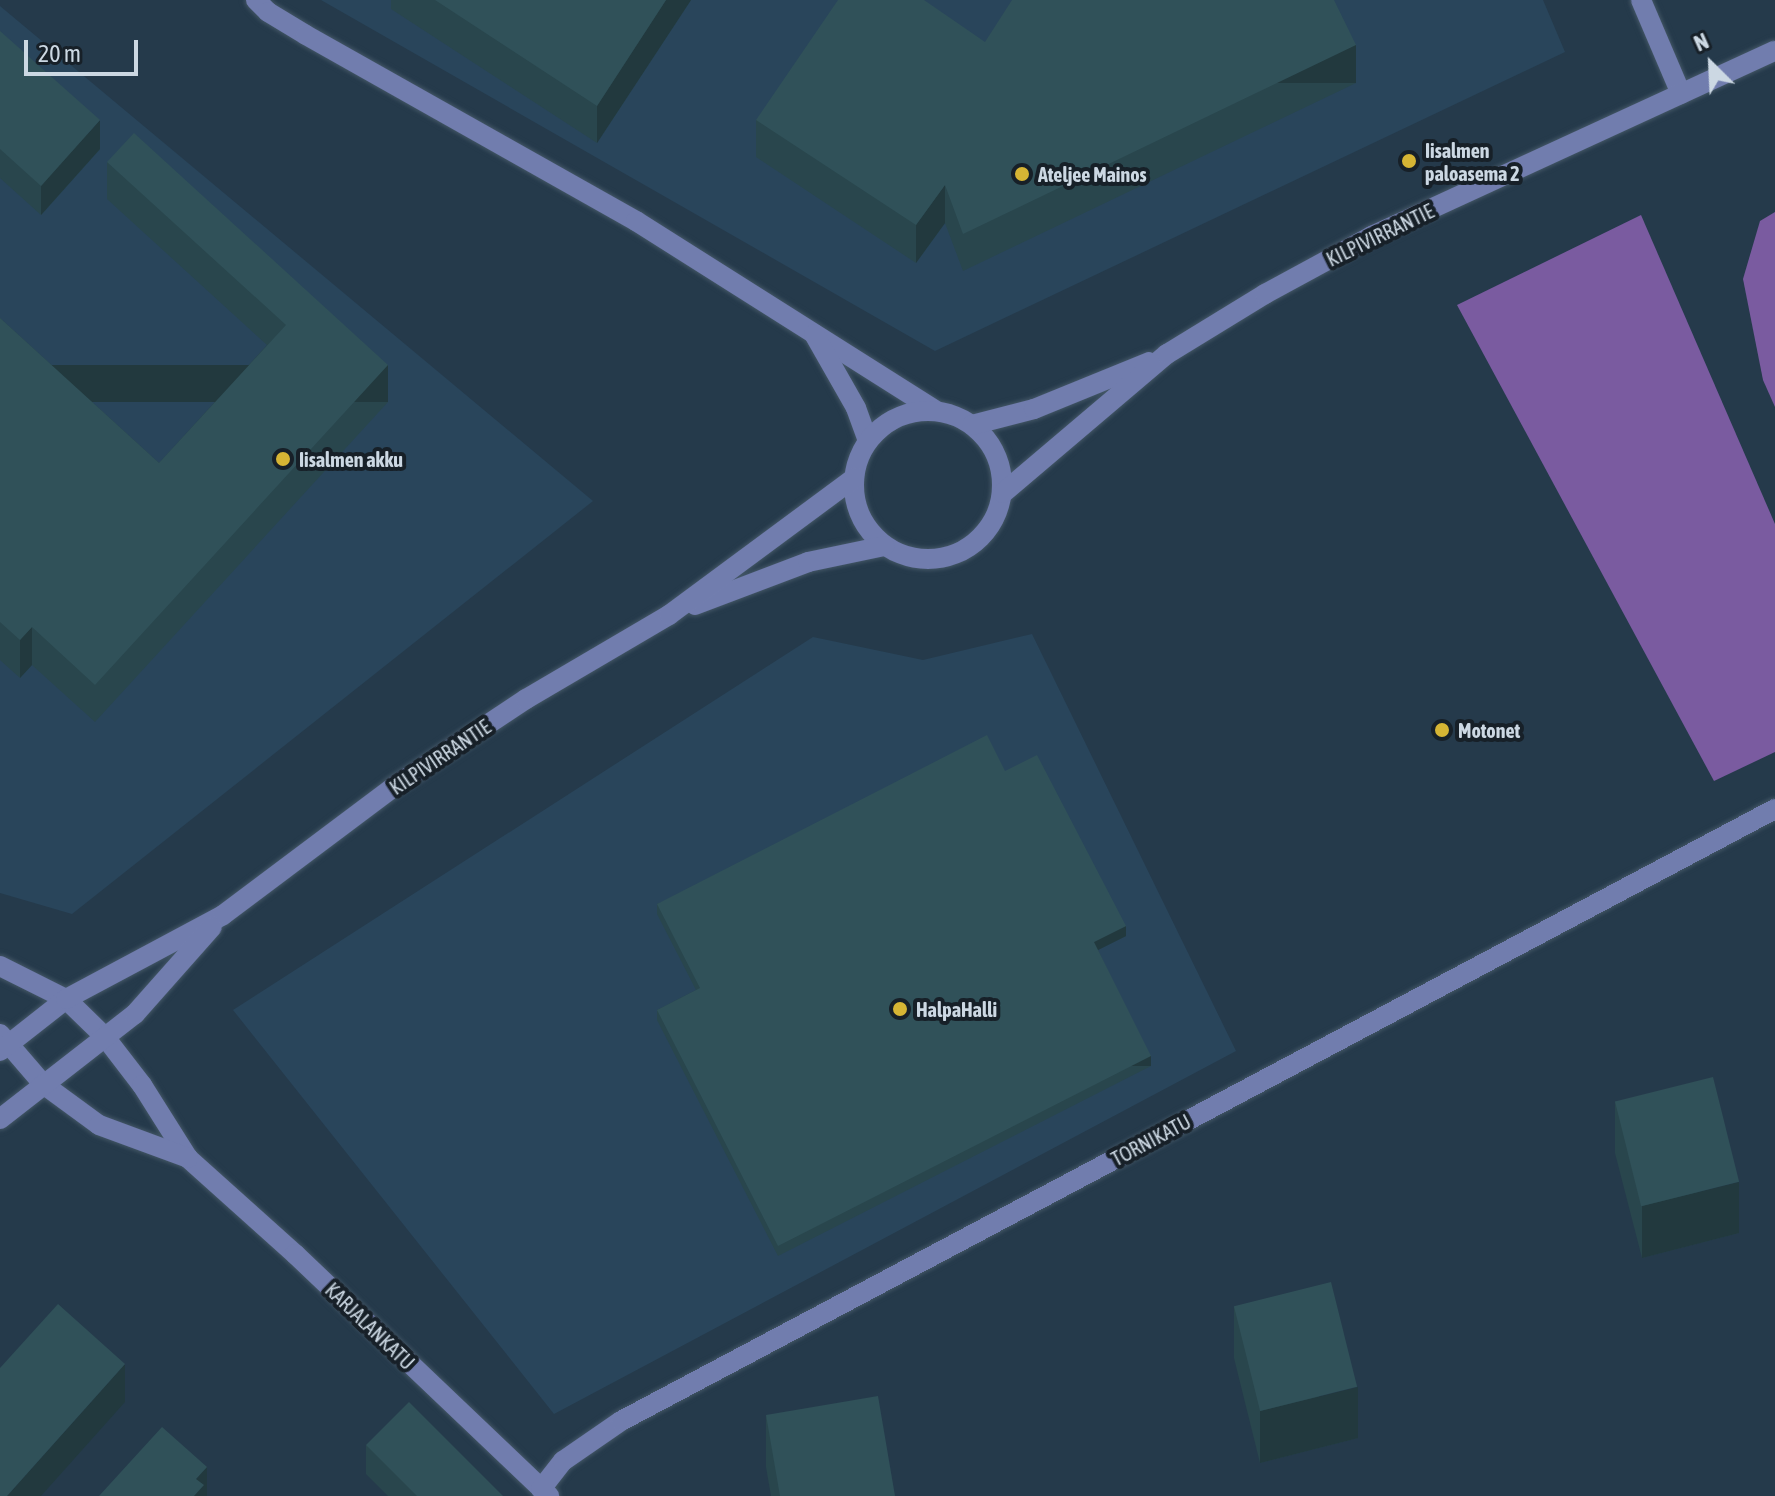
<!DOCTYPE html>
<style>
body{margin:0}
#map{position:relative;width:1775px;height:1496px;overflow:hidden;background:#253a4b;font-family:"Asap Condensed",sans-serif}
div>[style]{position:absolute}
[style*='--x']{left:calc(var(--x)*1px);top:calc(var(--y)*1px);width:calc(var(--w)*1px);rotate:calc(var(--a)*1deg)}
.built>*{inset:0;background:#29455b}
.forest>*{inset:0;background:#7a5ba0}
.roads{filter:drop-shadow(0 0 2px #435666) drop-shadow(0 0 2px #435666)}
.minor>*{height:20px;margin:-10px;padding:0 10px;transform-origin:10px;border-radius:10px;background:#717dae}
.minor>.ring{margin:-10px;padding:0;box-sizing:content-box;background:none;border:20px solid #717dae;border-radius:50%}
.wall>*{inset:0;background:#29464d}
.shaded-wall>*{inset:0;background:#22393e;transform-origin:0 0}
.building>*{inset:0;background:#305159;transform-origin:0 0}
.dots>*{width:22px;height:22px;translate:-50% -50%;box-sizing:border-box;border:4px solid #172028;border-radius:50%}
span{translate:-50% -50%;white-space:nowrap;text-align:center;line-height:1.15;-webkit-text-stroke:8px #172028;paint-order:stroke}
.poi-label{font-size:20px;color:#ccd8e3;font-weight:700}
.left{translate:0 -50%;text-align:left}
.street-label{font-size:20px;color:#ccd8e3}
.north{position:absolute;left:1671px;top:24px;width:80px;height:80px;-webkit-text-stroke:6px #172028;paint-order:stroke;rotate:336deg;font-size:22px;font-weight:700;line-height:32px;text-align:center;color:#ccd8e3}
.north::after{content:'';display:block;margin:auto;width:28px;height:36px;background:#ccd8e3;clip-path:polygon(50% 0,100% 100%,50% 72%,0 100%)}
.scale{position:absolute;left:24px;top:40px;width:114px;height:36px;box-sizing:border-box;border:4px solid #ccd8e3;border-top:0;padding-left:10px;font-size:24px;line-height:28px;white-space:nowrap;color:#ccd8e3;-webkit-text-stroke:6px #172028;paint-order:stroke}
</style>
<div id="map">
<div class="built">
<i style="clip-path:polygon(321px 0,1543px 0,1565px 52px,935px 351px)"></i>
<i style="clip-path:polygon(0 6px,593px 501px,72px 914px,0 893px)"></i>
<i style="clip-path:polygon(1032px 634px,1236px 1051px,554px 1414px,233px 1010px,813px 637px,923px 660px)"></i>
</div>
<div class="forest">
<i style="clip-path:polygon(1775px 212px,1775px 407px,1763px 380px,1743px 279px,1760px 221px)"></i>
<i style="clip-path:polygon(1641px 215px,1775px 524px,1775px 752px,1714px 781px,1457px 305px)"></i>
</div>
<div class="roads">
<div class="minor">
<i style="--x:256;--y:0;--w:17;--a:45"></i>
<i style="--x:268;--y:12;--w:44;--a:31.2"></i>
<i style="--x:306;--y:35;--w:379;--a:29.4"></i>
<i style="--x:636;--y:221;--w:355;--a:32.3"></i>
<i style="--x:1641;--y:0;--w:102;--a:66.9"></i>
<i style="--x:814;--y:334;--w:85;--a:60.4"></i>
<i style="--x:856;--y:408;--w:35;--a:70"></i>
<i class="ring" style="left:854px;top:411px;width:128px;height:128px"></i>
<i style="--x:972;--y:425;--w:64;--a:-14.5"></i>
<i style="--x:1034;--y:409;--w:124;--a:-22.2"></i>
<i style="--x:1003;--y:493;--w:215;--a:-40.3"></i>
<i style="--x:1167;--y:354;--w:115;--a:-31.5"></i>
<i style="--x:1265;--y:294;--w:122;--a:-28.5"></i>
<i style="--x:1372;--y:236;--w:443;--a:-24.7"></i>
<i style="--x:695;--y:605;--w:121;--a:-20.8"></i>
<i style="--x:808;--y:562;--w:78;--a:-11.9"></i>
<i style="--x:0;--y:966;--w:74;--a:26.6"></i>
<i style="--x:66;--y:999;--w:54;--a:44.3"></i>
<i style="--x:105;--y:1037;--w:61;--a:52.4"></i>
<i style="--x:142;--y:1085;--w:86;--a:57.8"></i>
<i style="--x:188;--y:1158;--w:144;--a:41.9"></i>
<i style="--x:295;--y:1254;--w:351;--a:43.6"></i>
<i style="--x:0;--y:1034;--w:66;--a:49.3"></i>
<i style="--x:43;--y:1084;--w:69;--a:36.2"></i>
<i style="--x:99;--y:1125;--w:95;--a:20.3"></i>
<i style="--x:0;--y:1051;--w:84;--a:-38.2"></i>
<i style="--x:66;--y:999;--w:178;--a:-28.1"></i>
<i style="--x:223;--y:915;--w:215;--a:-36.9"></i>
<i style="--x:395;--y:786;--w:157;--a:-33.6"></i>
<i style="--x:526;--y:699;--w:166;--a:-30.4"></i>
<i style="--x:669;--y:615;--w:230;--a:-36.5"></i>
<i style="--x:0;--y:1119;--w:171;--a:-37.9"></i>
<i style="--x:135;--y:1014;--w:116;--a:-48.5"></i>
<i style="--x:541;--y:1489;--w:36;--a:-52"></i>
<i style="--x:563;--y:1461;--w:70;--a:-34.6"></i>
<i style="--x:621;--y:1421;--w:1306;--a:-27.94"></i>
</div>
</div>
<div class="wall">
<i style="clip-path:polygon(391px 0,691px 0,597px 143px,391px 9px)"></i>
<i style="clip-path:polygon(0 31px,100px 149px,41px 215px,0 178px)"></i>
<i style="clip-path:polygon(985px 42px,1356px 83px,963px 271px,945px 223px,916px 263px,756px 157px,756px 120px)"></i>
<i style="clip-path:polygon(107px 162px,388px 402px,95px 722px,32px 665px,20px 678px,0 660px,0 318px,159px 463px,267px 345px,107px 199px)"></i>
<i style="clip-path:polygon(1005px 771px,1126px 936px,1098px 950px,1151px 1066px,778px 1256px,657px 1020px,657px 1010px,696px 990px,657px 914px,657px 904px)"></i>
<i style="clip-path:polygon(1615px 1101px,1739px 1233px,1642px 1258px,1615px 1153px)"></i>
<i style="clip-path:polygon(1234px 1306px,1358px 1438px,1260px 1463px,1234px 1358px)"></i>
<i style="clip-path:polygon(766px 1415px,895px 1496px,771px 1496px,766px 1467px)"></i>
<i style="clip-path:polygon(366px 1445px,503px 1496px,388px 1496px,366px 1474px)"></i>
</div>
<div class="shaded-wall">
<i style="clip-path:polygon(666px 0,691px 0,597px 143px,597px 106px)"></i>
<i style="left:1356px;top:45px;width:38px;height:436px;rotate:90deg"></i>
<i style="clip-path:polygon(100px 120px,100px 149px,41px 215px,41px 186px)"></i>
<i style="clip-path:polygon(945px 185px,945px 223px,916px 263px,916px 225px)"></i>
<i style="left:388px;top:365px;width:37px;height:434px;rotate:90deg"></i>
<i style="clip-path:polygon(32px 627px,32px 665px,20px 678px,20px 640px)"></i>
<i style="clip-path:polygon(1126px 926px,1126px 936px,1094px 952px,1094px 942px)"></i>
<i style="left:1151px;top:1056px;width:10px;height:419px;rotate:90deg"></i>
<i style="clip-path:polygon(1739px 1182px,1739px 1233px,1642px 1258px,1642px 1206px)"></i>
<i style="clip-path:polygon(125px 1364px,125px 1402px,41px 1496px,7px 1496px)"></i>
<i style="clip-path:polygon(1358px 1387px,1358px 1438px,1260px 1463px,1260px 1411px)"></i>
<i style="clip-path:polygon(207px 1467px,207px 1496px,194px 1496px,196px 1479px)"></i>
</div>
<div class="building">
<i style="clip-path:polygon(435px 0,666px 0,597px 106px)"></i>
<i style="clip-path:polygon(838px 0,924px 0,985px 42px,1012px 0,1334px 0,1356px 45px,963px 234px,945px 185px,916px 225px,756px 120px)"></i>
<i style="clip-path:polygon(0 31px,100px 120px,41px 186px,0 149px)"></i>
<i style="clip-path:polygon(134px 133px,388px 365px,95px 685px,32px 627px,20px 640px,0 622px,0 318px,159px 463px,286px 325px,107px 162px)"></i>
<i style="clip-path:polygon(987px 735px,1005px 771px,1037px 755px,1126px 926px,1094px 942px,1151px 1056px,778px 1246px,657px 1010px,700px 988px,657px 904px)"></i>
<i style="left:1713px;top:1077px;width:108px;height:101px;rotate:76deg"></i>
<i style="left:1331px;top:1282px;width:108px;height:100px;rotate:76deg"></i>
<i style="clip-path:polygon(58px 1304px,125px 1364px,7px 1496px,0 1496px,0 1368px)"></i>
<i style="clip-path:polygon(878px 1396px,895px 1496px,780px 1496px,766px 1415px)"></i>
<i style="clip-path:polygon(409px 1402px,503px 1496px,417px 1496px,366px 1445px)"></i>
<i style="clip-path:polygon(162px 1427px,207px 1467px,196px 1479px,204px 1485px,194px 1496px,99px 1496px)"></i>
</div>
<div class="dots">
<i style="left:1409px;top:161px;background:#d6b534"></i>
<i style="left:1022px;top:174px;background:#d6b534"></i>
<i style="left:283px;top:459px;background:#d6b534"></i>
<i style="left:1442px;top:730px;background:#d6b534"></i>
<i style="left:900px;top:1009px;background:#d6b534"></i>
</div>
<div class="poi-label">
<span class="left" style="left:1425px;top:162px">Iisalmen<br>paloasema 2</span>
<span class="left" style="left:1038px;top:174px">Ateljee Mainos</span>
<span class="left" style="left:299px;top:459px">Iisalmen akku</span>
<span class="left" style="left:1458px;top:730px">Motonet</span>
<span class="left" style="left:916px;top:1009px">HalpaHalli</span>
</div>
<div class="street-label">
<span style="left:1380px;top:235px;rotate:-26deg">KILPIVIRRANTIE</span>
<span style="left:440px;top:757px;rotate:-34deg">KILPIVIRRANTIE</span>
<span style="left:1151px;top:1140px;rotate:-28deg">TORNIKATU</span>
<span style="left:370px;top:1326px;rotate:44deg">KARJALANKATU</span>
</div>
<div class="north">N</div>
<div class="scale">20 m</div>
</div>
